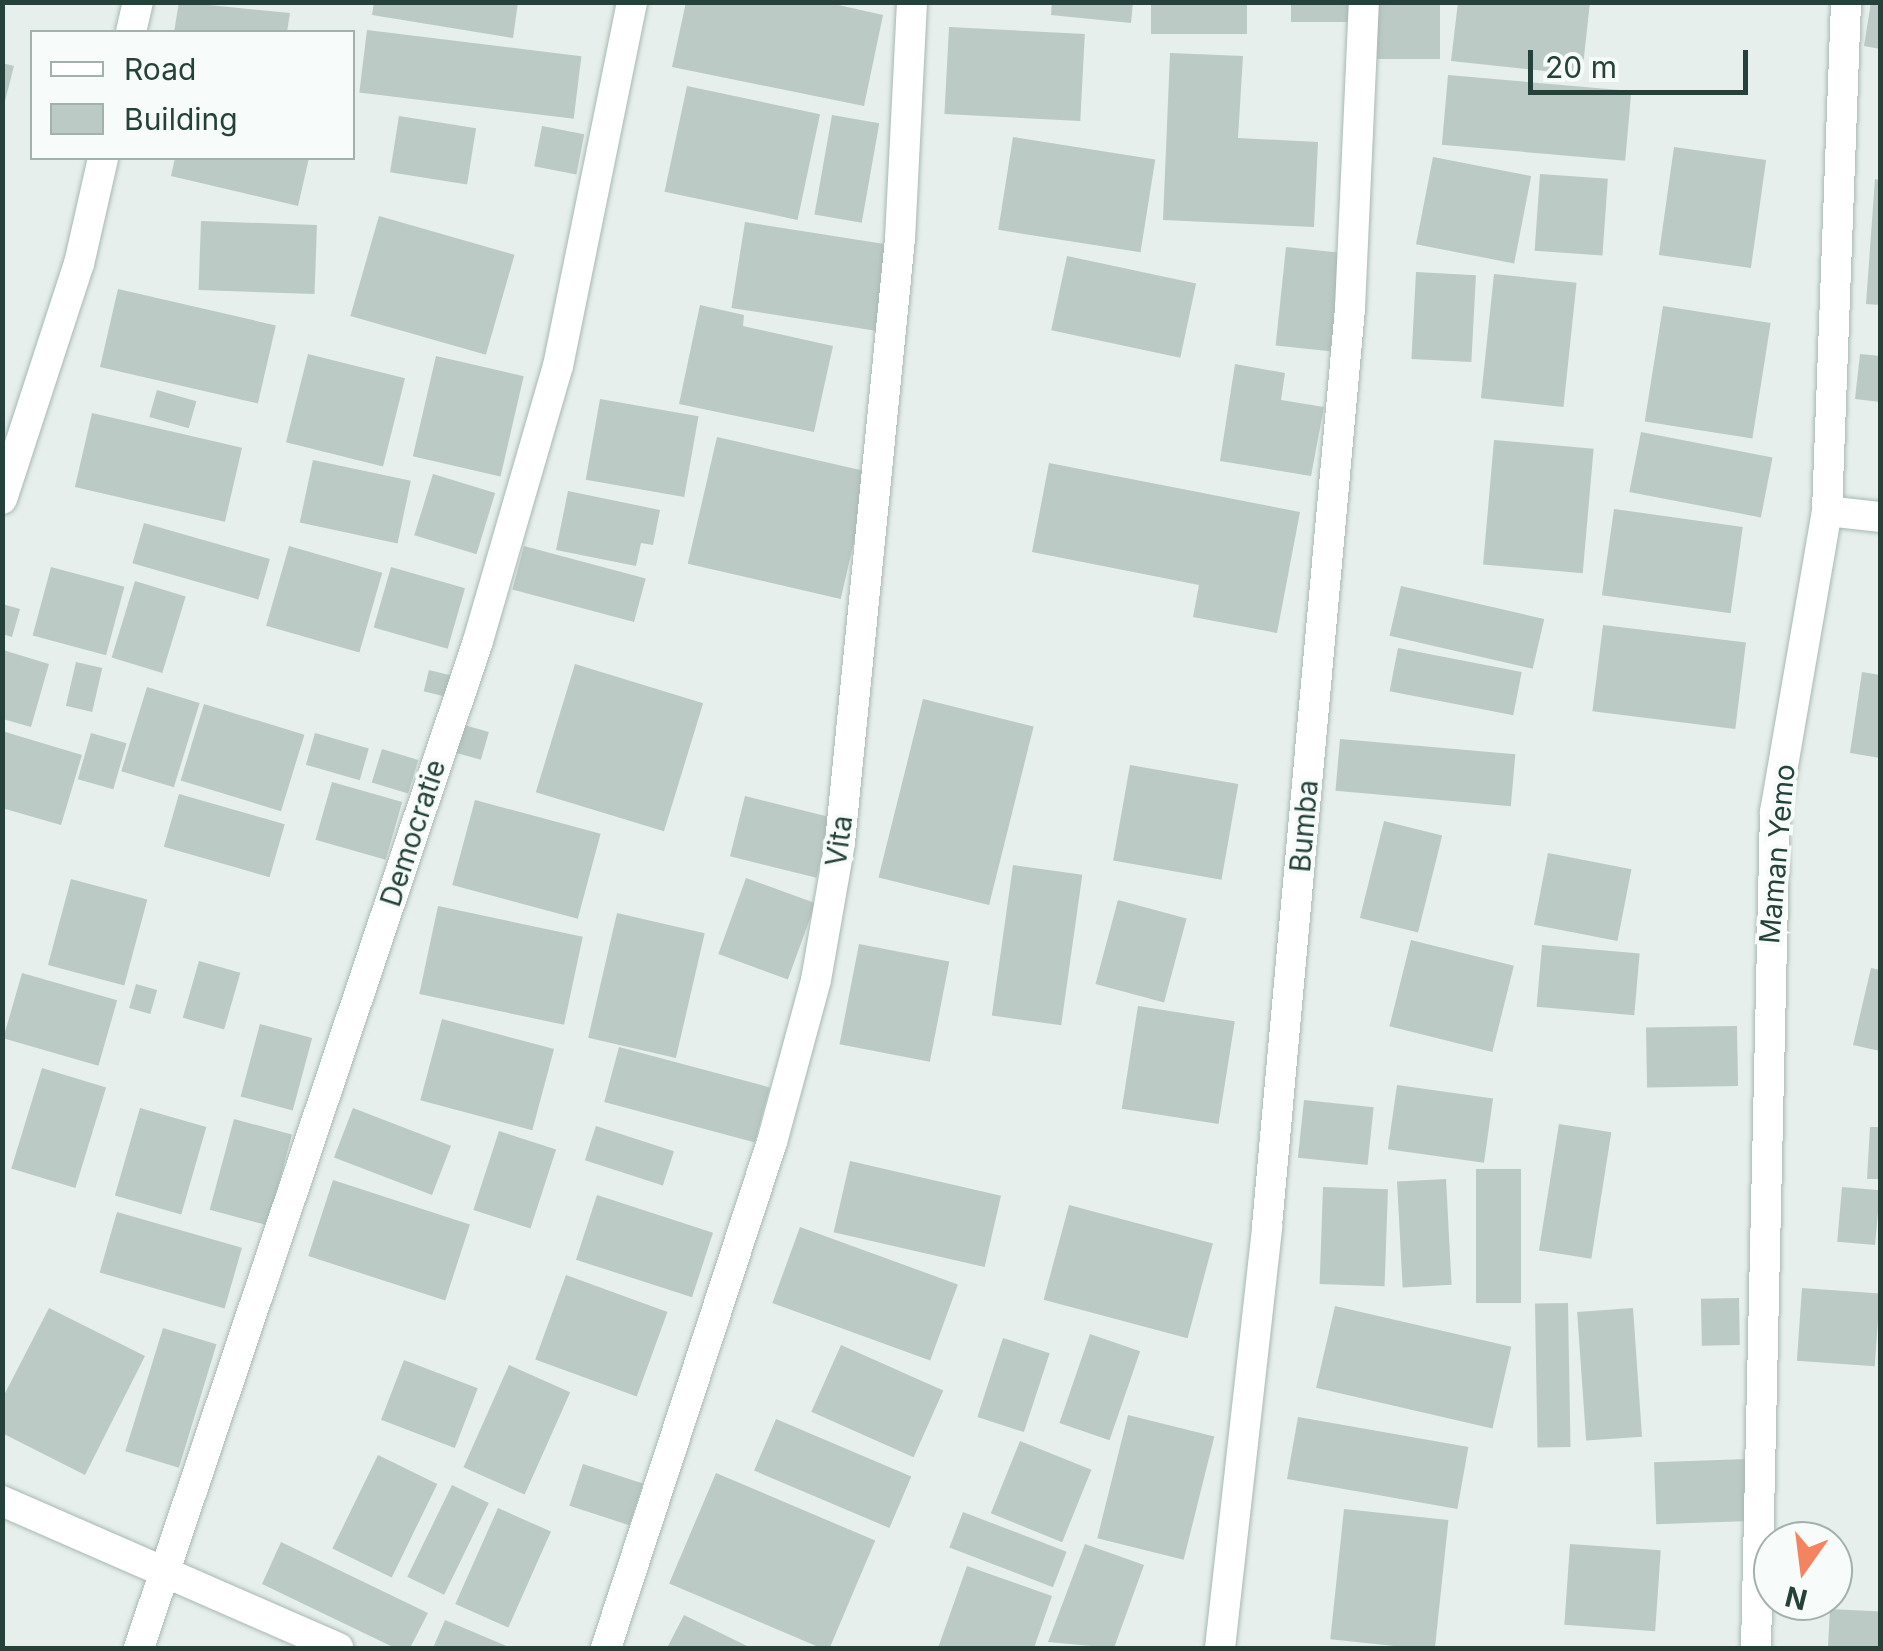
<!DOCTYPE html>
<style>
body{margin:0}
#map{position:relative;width:1883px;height:1651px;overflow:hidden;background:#e6efeb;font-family:Inter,sans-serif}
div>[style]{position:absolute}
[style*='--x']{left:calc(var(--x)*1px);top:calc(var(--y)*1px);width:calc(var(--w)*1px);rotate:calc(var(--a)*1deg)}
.building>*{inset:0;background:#bbcac4;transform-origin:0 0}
.roads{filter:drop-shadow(0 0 2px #a8b8b2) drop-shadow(0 0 2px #a8b8b2)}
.street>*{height:30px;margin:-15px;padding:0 15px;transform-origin:15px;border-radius:15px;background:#fff}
span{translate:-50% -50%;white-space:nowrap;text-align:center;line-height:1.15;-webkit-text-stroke:8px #f7fbf9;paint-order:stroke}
.street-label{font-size:28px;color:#24423a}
.frame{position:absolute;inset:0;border:5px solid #24423a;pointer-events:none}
.legend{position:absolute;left:30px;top:30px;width:325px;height:130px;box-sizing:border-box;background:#f7fbf9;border:2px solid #a3b1ad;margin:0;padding:12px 18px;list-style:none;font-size:30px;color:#24423a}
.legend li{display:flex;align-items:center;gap:20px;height:50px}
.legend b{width:50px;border:2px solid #a3b1ad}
.north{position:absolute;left:1753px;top:1521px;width:100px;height:100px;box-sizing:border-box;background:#f7fbf9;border:2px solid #a3b1ad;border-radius:50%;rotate:194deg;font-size:28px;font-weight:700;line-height:40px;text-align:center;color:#24423a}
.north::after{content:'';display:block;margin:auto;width:35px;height:45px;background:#f4845f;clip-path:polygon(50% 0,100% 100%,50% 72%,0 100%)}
.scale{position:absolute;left:1528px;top:50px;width:220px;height:45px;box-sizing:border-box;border:5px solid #24423a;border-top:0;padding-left:12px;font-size:30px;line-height:35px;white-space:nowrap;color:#24423a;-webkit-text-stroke:8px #f7fbf9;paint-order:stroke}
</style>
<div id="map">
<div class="building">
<i style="clip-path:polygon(179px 2px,290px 13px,287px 32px,174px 32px)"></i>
<i style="clip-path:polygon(374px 2px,518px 2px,513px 38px,372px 15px)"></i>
<i style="clip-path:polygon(686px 2px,825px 2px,883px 15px,864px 106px,672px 67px)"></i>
<i style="clip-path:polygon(1052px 2px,1133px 2px,1131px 23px,1051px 15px)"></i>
<i style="left:1151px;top:2px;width:96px;height:32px"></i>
<i style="left:1291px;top:2px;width:59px;height:20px"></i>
<i style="left:1377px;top:2px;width:63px;height:57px"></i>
<i style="clip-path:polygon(1458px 2px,1590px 2px,1582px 75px,1451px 61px)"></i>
<i style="clip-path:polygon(1871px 2px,1880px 2px,1880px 49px,1864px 46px)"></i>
<i style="left:949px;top:27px;width:136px;height:87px;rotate:3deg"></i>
<i style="left:367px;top:30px;width:216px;height:63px;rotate:7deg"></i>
<i style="clip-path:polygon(1170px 53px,1243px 56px,1238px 138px,1318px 142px,1314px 227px,1163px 220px)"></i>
<i style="clip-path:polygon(2px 63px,14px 66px,4px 105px,2px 105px)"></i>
<i style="left:1448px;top:75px;width:184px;height:70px;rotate:5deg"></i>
<i style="left:687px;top:86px;width:136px;height:108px;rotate:12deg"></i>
<i style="left:832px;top:115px;width:48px;height:101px;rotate:10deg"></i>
<i style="left:399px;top:116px;width:78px;height:57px;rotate:9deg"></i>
<i style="left:542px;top:126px;width:43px;height:41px;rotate:11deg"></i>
<i style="left:1013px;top:137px;width:144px;height:94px;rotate:9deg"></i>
<i style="left:1674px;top:147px;width:93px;height:109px;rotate:8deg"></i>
<i style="left:1433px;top:157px;width:100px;height:89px;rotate:11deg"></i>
<i style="clip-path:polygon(175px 158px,309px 158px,298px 206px,171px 176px)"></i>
<i style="left:1540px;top:174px;width:68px;height:77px;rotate:4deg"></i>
<i style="clip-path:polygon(1875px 179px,1880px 180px,1880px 305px,1866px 304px)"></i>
<i style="left:379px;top:216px;width:141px;height:104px;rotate:16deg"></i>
<i style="left:201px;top:221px;width:116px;height:69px;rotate:2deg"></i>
<i style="left:745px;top:222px;width:149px;height:87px;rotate:9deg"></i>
<i style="left:1286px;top:247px;width:57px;height:99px;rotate:6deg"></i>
<i style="left:1067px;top:256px;width:132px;height:76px;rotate:12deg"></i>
<i style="left:1416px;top:272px;width:60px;height:87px;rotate:3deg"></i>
<i style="left:1494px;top:274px;width:83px;height:125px;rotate:6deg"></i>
<i style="left:118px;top:289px;width:162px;height:80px;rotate:13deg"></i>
<i style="clip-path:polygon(700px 305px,744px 315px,743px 326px,833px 346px,814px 432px,679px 404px)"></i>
<i style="left:1663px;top:306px;width:109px;height:117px;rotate:9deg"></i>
<i style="left:308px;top:354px;width:100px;height:91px;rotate:14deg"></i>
<i style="clip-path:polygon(1860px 354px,1880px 356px,1880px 402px,1855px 399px)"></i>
<i style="left:436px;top:356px;width:90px;height:103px;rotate:13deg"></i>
<i style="clip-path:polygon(1235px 364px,1285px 373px,1281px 400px,1324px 407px,1311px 476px,1220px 461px)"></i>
<i style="left:157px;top:390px;width:41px;height:28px;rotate:16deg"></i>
<i style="left:600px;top:399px;width:100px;height:82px;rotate:10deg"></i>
<i style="left:92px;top:413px;width:154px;height:76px;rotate:13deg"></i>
<i style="left:1641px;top:432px;width:134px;height:61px;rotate:11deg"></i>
<i style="left:717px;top:437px;width:157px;height:130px;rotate:13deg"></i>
<i style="left:1494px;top:440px;width:100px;height:125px;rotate:5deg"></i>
<i style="left:313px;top:460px;width:100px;height:64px;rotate:12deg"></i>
<i style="clip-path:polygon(1049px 463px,1300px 512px,1277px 633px,1193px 617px,1199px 585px,1032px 552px)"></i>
<i style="left:433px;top:474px;width:65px;height:64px;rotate:17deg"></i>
<i style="clip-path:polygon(568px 491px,660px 510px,653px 545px,641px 543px,636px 566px,556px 550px)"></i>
<i style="left:1614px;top:509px;width:130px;height:87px;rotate:8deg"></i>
<i style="left:144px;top:523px;width:131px;height:42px;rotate:16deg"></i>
<i style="left:289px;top:546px;width:97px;height:83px;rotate:16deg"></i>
<i style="left:524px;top:546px;width:126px;height:45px;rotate:15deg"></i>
<i style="left:51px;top:567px;width:76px;height:71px;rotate:15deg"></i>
<i style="left:391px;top:567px;width:77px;height:63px;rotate:16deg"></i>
<i style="left:135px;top:581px;width:53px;height:80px;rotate:17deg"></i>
<i style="left:1401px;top:586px;width:147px;height:51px;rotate:13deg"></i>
<i style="clip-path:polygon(2px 604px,20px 609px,12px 637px,2px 634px)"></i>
<i style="left:1603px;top:625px;width:144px;height:87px;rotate:7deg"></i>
<i style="left:1398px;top:648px;width:126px;height:44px;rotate:11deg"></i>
<i style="clip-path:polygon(3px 650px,49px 664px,31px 727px,3px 719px)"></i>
<i style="left:76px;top:662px;width:27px;height:45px;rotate:13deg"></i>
<i style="left:575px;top:664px;width:134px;height:134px;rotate:17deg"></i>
<i style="left:429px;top:670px;width:30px;height:22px;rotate:14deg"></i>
<i style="clip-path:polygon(1862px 672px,1880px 675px,1880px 758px,1850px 753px)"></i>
<i style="left:147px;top:687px;width:55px;height:88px;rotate:17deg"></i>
<i style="left:923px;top:699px;width:114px;height:184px;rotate:14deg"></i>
<i style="left:204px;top:704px;width:105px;height:80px;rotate:17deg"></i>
<i style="left:461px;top:724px;width:29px;height:29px;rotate:16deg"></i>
<i style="clip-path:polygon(2px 731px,82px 755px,61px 825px,2px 808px)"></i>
<i style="left:91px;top:733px;width:37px;height:48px;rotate:16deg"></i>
<i style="left:315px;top:733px;width:56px;height:33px;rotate:16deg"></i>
<i style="left:1340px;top:739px;width:176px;height:52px;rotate:5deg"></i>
<i style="left:382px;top:749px;width:38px;height:35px;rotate:17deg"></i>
<i style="left:1130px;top:765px;width:110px;height:97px;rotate:10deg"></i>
<i style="left:332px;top:782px;width:73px;height:60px;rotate:16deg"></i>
<i style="left:179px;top:794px;width:110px;height:55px;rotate:16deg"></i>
<i style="left:745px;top:796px;width:89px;height:62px;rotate:14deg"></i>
<i style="left:475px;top:800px;width:130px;height:88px;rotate:15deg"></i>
<i style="left:1384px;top:821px;width:60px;height:100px;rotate:14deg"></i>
<i style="left:1548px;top:853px;width:85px;height:73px;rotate:11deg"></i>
<i style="left:1013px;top:865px;width:70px;height:152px;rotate:8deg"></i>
<i style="left:746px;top:878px;width:74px;height:81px;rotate:20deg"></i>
<i style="left:71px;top:879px;width:79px;height:89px;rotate:15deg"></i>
<i style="left:1118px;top:900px;width:71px;height:87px;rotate:15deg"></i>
<i style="left:438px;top:906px;width:148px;height:90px;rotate:12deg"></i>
<i style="left:617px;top:913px;width:90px;height:128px;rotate:13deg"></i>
<i style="left:1411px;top:940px;width:106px;height:89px;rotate:14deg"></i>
<i style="left:859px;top:944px;width:92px;height:102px;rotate:11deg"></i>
<i style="left:1542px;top:945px;width:98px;height:62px;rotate:5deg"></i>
<i style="left:199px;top:961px;width:43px;height:59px;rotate:16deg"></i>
<i style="clip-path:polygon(1871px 968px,1880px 970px,1880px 1051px,1853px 1045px)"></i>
<i style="left:22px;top:973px;width:99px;height:68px;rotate:16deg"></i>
<i style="left:136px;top:984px;width:22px;height:25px;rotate:16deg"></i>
<i style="left:1138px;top:1006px;width:98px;height:104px;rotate:9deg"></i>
<i style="left:442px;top:1019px;width:116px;height:84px;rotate:15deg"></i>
<i style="left:260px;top:1024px;width:54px;height:75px;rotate:15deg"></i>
<i style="left:1737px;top:1026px;width:60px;height:91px;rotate:89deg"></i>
<i style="left:619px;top:1047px;width:156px;height:57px;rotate:15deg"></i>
<i style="left:42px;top:1068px;width:67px;height:105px;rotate:17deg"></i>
<i style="left:1397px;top:1085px;width:97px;height:65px;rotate:8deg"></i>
<i style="left:1304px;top:1100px;width:70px;height:58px;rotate:6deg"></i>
<i style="left:140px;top:1108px;width:69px;height:91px;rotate:16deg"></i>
<i style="left:353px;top:1108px;width:105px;height:53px;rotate:21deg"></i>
<i style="left:234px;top:1119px;width:60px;height:94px;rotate:15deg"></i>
<i style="left:1559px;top:1124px;width:53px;height:128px;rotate:9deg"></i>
<i style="left:596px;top:1126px;width:82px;height:36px;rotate:18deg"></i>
<i style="clip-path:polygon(1870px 1127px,1880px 1127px,1880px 1179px,1867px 1179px)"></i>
<i style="left:499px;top:1131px;width:60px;height:83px;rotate:18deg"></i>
<i style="left:850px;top:1161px;width:155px;height:73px;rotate:13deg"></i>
<i style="left:1476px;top:1169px;width:45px;height:134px"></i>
<i style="left:1446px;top:1179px;width:106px;height:49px;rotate:87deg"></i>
<i style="left:333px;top:1180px;width:144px;height:80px;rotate:18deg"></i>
<i style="left:1323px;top:1187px;width:65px;height:97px;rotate:2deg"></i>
<i style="left:1842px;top:1187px;width:38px;height:55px;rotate:5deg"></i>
<i style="left:597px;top:1195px;width:122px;height:68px;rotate:18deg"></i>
<i style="left:1069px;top:1205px;width:149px;height:98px;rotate:15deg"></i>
<i style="left:117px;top:1212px;width:130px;height:63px;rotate:16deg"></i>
<i style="left:800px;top:1227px;width:168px;height:81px;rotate:20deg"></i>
<i style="left:566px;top:1275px;width:108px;height:90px;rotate:20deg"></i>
<i style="left:1802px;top:1288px;width:78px;height:73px;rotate:4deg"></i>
<i style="left:1739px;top:1298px;width:47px;height:38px;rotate:89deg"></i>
<i style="left:1568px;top:1303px;width:144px;height:33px;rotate:89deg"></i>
<i style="left:1335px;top:1306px;width:181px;height:84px;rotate:13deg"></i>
<i style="clip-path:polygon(49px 1308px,145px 1356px,85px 1475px,2px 1433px,2px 1399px)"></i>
<i style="left:1633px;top:1308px;width:129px;height:56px;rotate:86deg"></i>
<i style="left:163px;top:1328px;width:56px;height:129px;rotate:17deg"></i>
<i style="left:1090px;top:1334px;width:53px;height:94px;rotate:19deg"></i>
<i style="left:1003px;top:1338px;width:49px;height:83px;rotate:18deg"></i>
<i style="left:841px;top:1345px;width:112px;height:73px;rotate:24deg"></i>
<i style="left:404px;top:1360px;width:79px;height:64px;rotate:21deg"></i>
<i style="left:509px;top:1365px;width:67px;height:112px;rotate:24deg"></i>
<i style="left:1128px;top:1415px;width:89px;height:127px;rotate:14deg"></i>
<i style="left:1298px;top:1417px;width:173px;height:63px;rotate:10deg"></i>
<i style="left:776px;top:1419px;width:147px;height:56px;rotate:23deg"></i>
<i style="left:1020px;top:1441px;width:77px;height:78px;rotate:22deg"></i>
<i style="left:378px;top:1455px;width:66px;height:104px;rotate:26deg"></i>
<i style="left:1747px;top:1459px;width:62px;height:93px;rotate:88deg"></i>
<i style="left:583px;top:1464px;width:63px;height:44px;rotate:18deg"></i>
<i style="left:716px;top:1473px;width:173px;height:120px;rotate:23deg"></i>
<i style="left:452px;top:1485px;width:41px;height:102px;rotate:26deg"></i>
<i style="left:498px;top:1508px;width:58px;height:105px;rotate:24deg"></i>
<i style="left:1344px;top:1509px;width:105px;height:131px;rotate:6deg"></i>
<i style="left:963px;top:1512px;width:111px;height:38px;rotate:21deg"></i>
<i style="clip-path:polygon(281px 1542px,428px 1613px,410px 1648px,395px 1648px,262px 1584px)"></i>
<i style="clip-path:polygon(1085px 1544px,1144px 1565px,1114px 1648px,1048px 1642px)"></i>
<i style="left:1570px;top:1544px;width:91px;height:81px;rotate:4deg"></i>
<i style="clip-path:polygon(967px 1566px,1052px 1596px,1034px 1648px,938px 1648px)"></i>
<i style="left:1830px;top:1609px;width:50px;height:39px;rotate:3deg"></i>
<i style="clip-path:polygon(684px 1615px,751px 1648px,667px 1648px)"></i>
<i style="clip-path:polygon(445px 1620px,511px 1648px,433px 1648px)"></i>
</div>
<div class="roads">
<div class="street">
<i style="--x:131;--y:32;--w:31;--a:-77"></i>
<i style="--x:2;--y:499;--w:247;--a:-71.9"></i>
<i style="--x:79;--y:264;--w:109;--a:-77.2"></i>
<i style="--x:1827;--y:511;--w:53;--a:6.5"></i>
<i style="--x:2;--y:1501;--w:367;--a:23.6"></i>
<i style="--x:139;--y:1648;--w:1063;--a:-71.39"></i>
<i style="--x:478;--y:641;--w:286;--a:-73.8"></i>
<i style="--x:558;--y:366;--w:371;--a:-78.5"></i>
<i style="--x:606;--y:1648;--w:533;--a:-71.84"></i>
<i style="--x:772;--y:1142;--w:168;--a:-74.8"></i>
<i style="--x:816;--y:980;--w:140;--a:-80.1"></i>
<i style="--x:840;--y:842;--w:606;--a:-84.32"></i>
<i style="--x:900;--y:239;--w:237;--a:-87.1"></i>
<i style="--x:1220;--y:1648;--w:425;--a:-83.6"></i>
<i style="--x:1267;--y:1226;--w:922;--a:-84.83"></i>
<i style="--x:1350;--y:308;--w:306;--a:-87.4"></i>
<i style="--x:1756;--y:1648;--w:836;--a:-88.7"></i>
<i style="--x:1775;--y:812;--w:305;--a:-80.2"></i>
<i style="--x:1827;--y:511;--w:509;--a:-87.86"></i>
</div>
</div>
<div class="street-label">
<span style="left:1304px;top:826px;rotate:-85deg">Bumba</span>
<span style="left:413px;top:833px;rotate:-72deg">Democratie</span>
<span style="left:839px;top:841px;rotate:-82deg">Vita</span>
<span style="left:1777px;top:854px;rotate:-85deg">Maman Yemo</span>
</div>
<div class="frame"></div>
<ul class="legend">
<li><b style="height:12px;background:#fff"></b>Road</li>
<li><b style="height:28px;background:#bbcac4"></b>Building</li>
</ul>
<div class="north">N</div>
<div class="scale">20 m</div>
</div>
